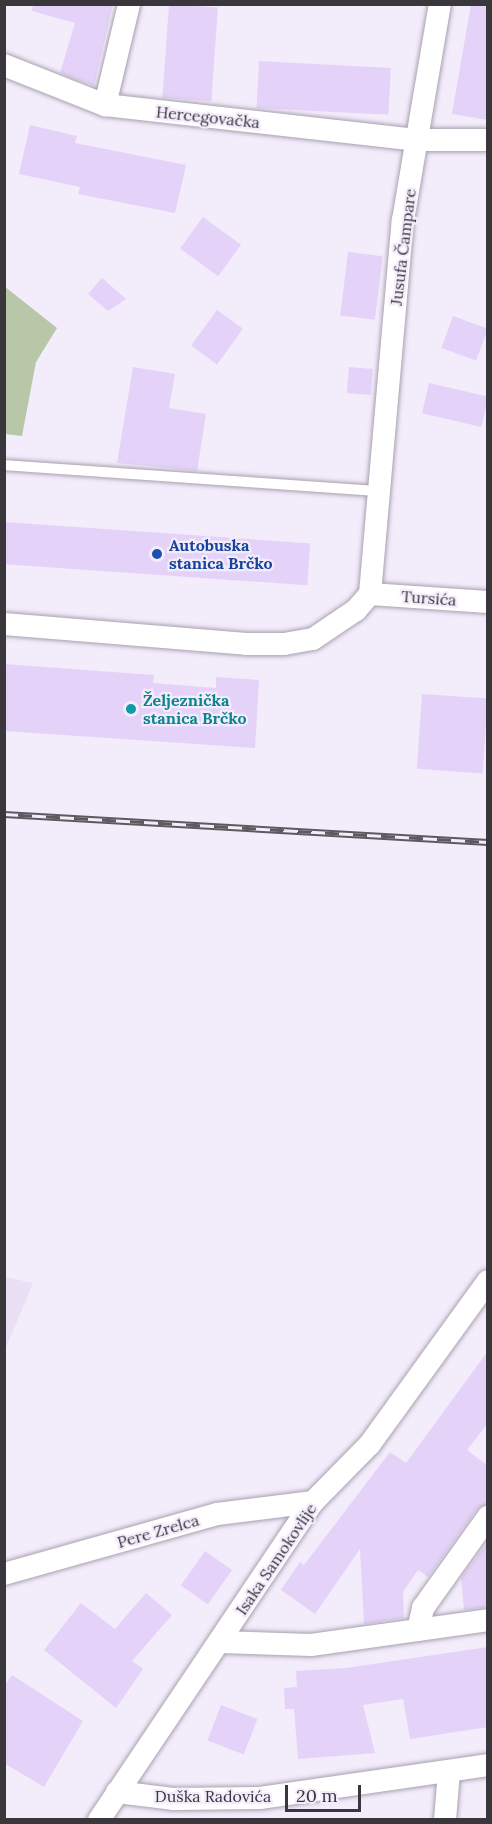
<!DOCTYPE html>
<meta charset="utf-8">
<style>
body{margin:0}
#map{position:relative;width:492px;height:1824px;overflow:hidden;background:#f3ecfb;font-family:Lora,serif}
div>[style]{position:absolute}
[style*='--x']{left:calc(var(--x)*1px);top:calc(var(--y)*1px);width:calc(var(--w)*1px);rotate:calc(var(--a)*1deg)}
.built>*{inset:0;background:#eae0f6}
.green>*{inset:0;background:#b7c7a8}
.building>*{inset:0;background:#e4d2f9;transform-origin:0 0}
.roads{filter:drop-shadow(0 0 2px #a8a1af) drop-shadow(0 0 2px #a8a1af)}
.lane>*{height:10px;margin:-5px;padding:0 5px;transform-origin:5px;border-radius:5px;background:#fff}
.street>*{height:22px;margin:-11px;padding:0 11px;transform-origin:11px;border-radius:11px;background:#fff}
.rail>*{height:7px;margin-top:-3.5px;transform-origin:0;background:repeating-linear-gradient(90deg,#f3ecfb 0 14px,#5c5960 0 28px);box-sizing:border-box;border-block:2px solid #5c5960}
.dots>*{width:16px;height:16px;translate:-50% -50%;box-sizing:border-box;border:3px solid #f3ecfb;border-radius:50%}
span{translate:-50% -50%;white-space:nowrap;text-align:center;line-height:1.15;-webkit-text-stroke:4.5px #f3ecfb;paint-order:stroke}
.street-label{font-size:16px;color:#39363c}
.transit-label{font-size:16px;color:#164399;font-weight:700}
.left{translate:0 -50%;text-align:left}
.culture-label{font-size:16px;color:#0d838f;font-weight:700}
.frame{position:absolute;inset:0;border:6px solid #39363c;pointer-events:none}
.scale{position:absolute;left:285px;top:1785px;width:76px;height:27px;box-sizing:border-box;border:3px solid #39363c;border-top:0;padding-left:8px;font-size:18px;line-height:21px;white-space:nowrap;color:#39363c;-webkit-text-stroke:4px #f3ecfb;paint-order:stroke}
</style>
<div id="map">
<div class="built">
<i style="clip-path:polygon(5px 1277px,33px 1283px,5px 1350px,4px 1277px)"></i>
</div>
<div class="green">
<i style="clip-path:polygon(4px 286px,57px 328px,36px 362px,22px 436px,5px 434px)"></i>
</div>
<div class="building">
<i style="clip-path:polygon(33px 4px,113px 4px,94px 86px,60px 73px,75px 23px,32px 11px)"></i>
<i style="left:169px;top:4px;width:49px;height:94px;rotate:4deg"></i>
<i style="clip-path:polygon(471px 4px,488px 4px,488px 120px,452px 114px)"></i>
<i style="left:259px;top:61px;width:132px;height:47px;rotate:3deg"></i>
<i style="clip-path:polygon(30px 125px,77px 136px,75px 143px,186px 165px,175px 213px,78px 194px,80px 187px,19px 174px)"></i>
<i style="left:203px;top:217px;width:47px;height:39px;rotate:36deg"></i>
<i style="left:348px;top:252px;width:35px;height:64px;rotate:7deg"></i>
<i style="clip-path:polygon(102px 278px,126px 299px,108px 311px,88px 294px)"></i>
<i style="left:217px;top:310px;width:32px;height:44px;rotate:36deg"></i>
<i style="left:453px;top:316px;width:37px;height:34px;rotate:20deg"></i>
<i style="clip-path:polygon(133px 367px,175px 374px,169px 408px,206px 414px,197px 471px,117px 463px)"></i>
<i style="left:349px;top:367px;width:24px;height:26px;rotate:5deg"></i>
<i style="left:429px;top:383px;width:61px;height:31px;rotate:13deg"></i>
<i style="left:4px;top:522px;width:307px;height:42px;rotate:4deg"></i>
<i style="clip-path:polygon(4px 664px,154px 675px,153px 683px,216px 688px,216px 677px,259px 680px,255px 748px,4px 731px)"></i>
<i style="left:422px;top:694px;width:66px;height:75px;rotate:4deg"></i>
<i style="clip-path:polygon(488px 1351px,488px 1423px,467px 1450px,488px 1466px,488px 1504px,477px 1509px,428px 1577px,418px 1570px,403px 1592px,404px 1618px,364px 1624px,360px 1549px,315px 1614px,281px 1590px,300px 1562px,304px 1565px,390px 1452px,406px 1463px)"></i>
<i style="clip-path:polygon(488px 1541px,488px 1607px,464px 1610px,461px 1578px)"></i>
<i style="left:205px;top:1551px;width:33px;height:42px;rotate:35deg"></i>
<i style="clip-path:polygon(146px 1593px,172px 1615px,132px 1661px,143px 1669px,116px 1708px,44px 1650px,81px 1603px,115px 1629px)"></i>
<i style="clip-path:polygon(488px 1647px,488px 1727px,410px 1739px,403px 1699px,363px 1705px,375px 1753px,298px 1759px,294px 1709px,285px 1709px,284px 1688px,297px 1687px,296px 1671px,346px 1668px)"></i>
<i style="clip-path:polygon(12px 1675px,83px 1721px,44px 1787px,4px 1763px,4px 1686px)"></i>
<i style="left:221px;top:1705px;width:39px;height:38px;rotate:21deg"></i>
</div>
<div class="roads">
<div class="lane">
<i style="--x:4;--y:465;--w:376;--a:4"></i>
</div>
<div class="street">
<i style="--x:4;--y:65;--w:109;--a:21.6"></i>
<i style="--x:105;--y:105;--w:315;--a:6.4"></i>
<i style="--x:418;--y:140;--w:70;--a:0"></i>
<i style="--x:105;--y:105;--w:104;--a:-76.6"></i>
<i style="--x:370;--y:594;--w:118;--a:3.9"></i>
<i style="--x:4;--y:624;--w:243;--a:4.7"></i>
<i style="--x:246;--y:644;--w:38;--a:0"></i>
<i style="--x:284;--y:644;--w:29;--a:-10"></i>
<i style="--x:313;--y:639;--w:52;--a:-34"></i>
<i style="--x:356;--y:610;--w:21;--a:-49"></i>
<i style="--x:370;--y:594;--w:375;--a:-85"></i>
<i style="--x:403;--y:220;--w:219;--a:-80.3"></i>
<i style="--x:4;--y:1574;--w:221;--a:-15.7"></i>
<i style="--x:217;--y:1514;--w:97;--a:-7.1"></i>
<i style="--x:418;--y:1630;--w:23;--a:-77"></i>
<i style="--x:423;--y:1608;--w:112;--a:-54.5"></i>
<i style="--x:220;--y:1642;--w:91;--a:1.9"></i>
<i style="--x:311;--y:1645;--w:179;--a:-8"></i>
<i style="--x:117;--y:1792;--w:56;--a:7.1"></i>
<i style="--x:173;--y:1799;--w:87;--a:-0.7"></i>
<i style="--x:260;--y:1798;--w:230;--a:-8.2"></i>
<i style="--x:99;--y:1820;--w:383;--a:-56.1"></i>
<i style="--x:313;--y:1502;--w:81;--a:-45.5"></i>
<i style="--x:370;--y:1444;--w:201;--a:-54.1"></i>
<i style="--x:445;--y:1820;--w:49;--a:-85.3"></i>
</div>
</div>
<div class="rail">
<i style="--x:4;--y:814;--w:485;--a:3.3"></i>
</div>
<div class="dots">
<i style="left:157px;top:554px;background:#1a4fb4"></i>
<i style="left:131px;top:709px;background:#0f9aa8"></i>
</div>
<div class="street-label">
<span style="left:208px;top:117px;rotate:6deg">Hercegovačka</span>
<span style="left:403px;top:247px;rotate:-83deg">Jusufa Čampare</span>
<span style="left:429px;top:598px;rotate:4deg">Tursića</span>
<span style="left:158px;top:1531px;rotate:-16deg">Pere Zrelca</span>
<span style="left:276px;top:1559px;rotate:-56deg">Isaka Samokovlije</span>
<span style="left:213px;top:1796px">Duška Radovića</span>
</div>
<div class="transit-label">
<span class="left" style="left:169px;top:554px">Autobuska<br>stanica Brčko</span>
</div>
<div class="culture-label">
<span class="left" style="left:143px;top:709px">Željeznička<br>stanica Brčko</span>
</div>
<div class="frame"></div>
<div class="scale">20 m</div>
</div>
